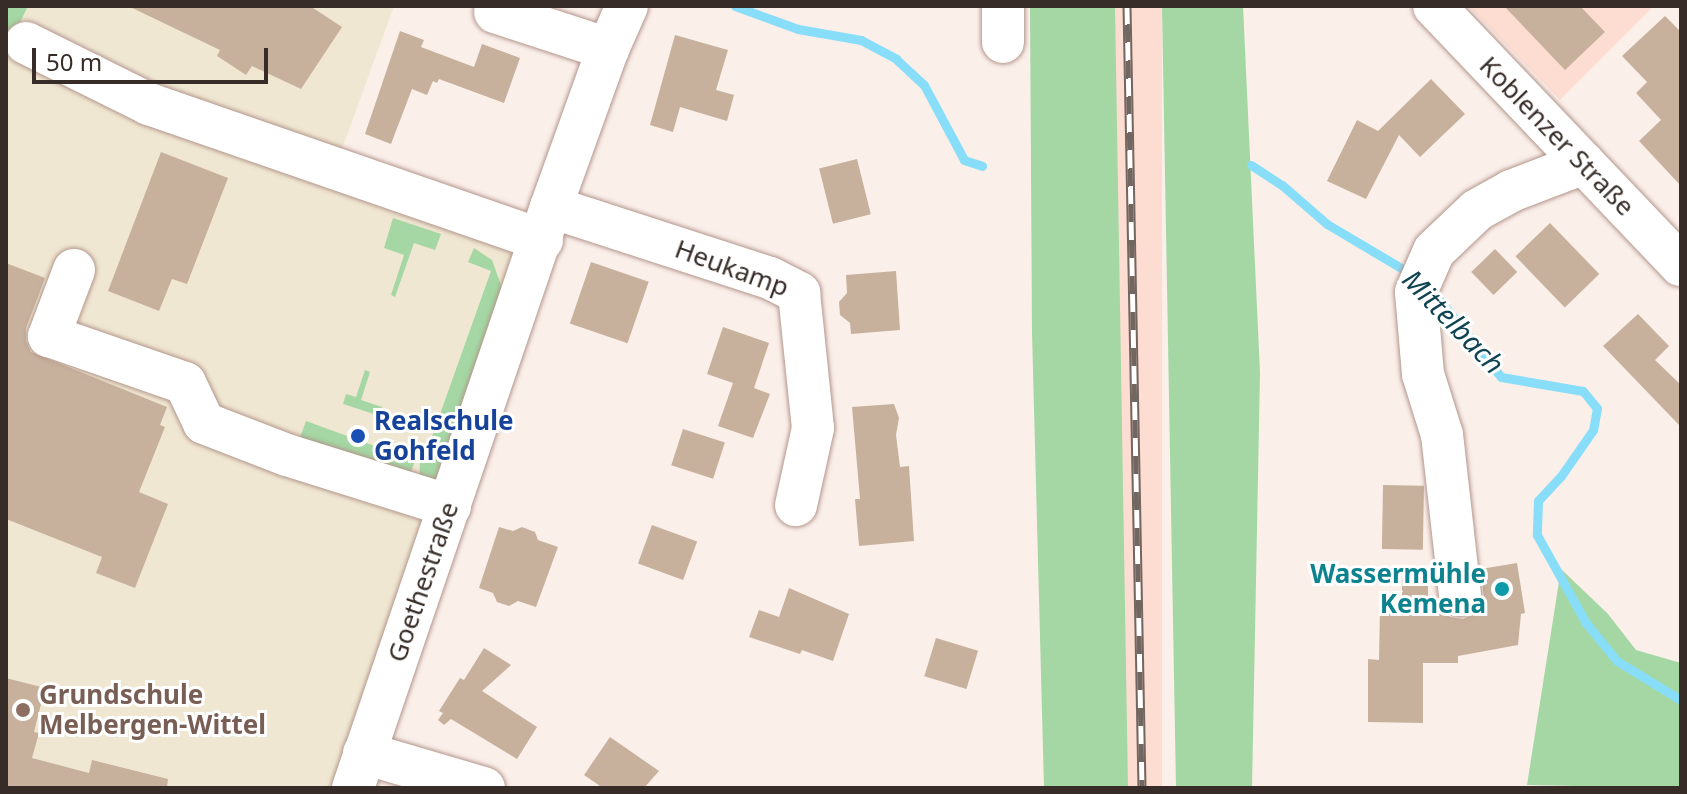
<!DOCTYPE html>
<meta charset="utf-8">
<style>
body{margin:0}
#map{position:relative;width:1687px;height:794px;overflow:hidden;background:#fbefea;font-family:"Noto Sans",sans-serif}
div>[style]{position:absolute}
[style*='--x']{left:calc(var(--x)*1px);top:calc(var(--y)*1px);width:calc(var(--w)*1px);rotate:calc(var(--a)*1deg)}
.built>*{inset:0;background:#fdddd2;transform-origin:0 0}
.education>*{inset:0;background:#f0e7d2}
.green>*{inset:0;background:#a4d7a3;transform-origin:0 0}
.stream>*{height:9px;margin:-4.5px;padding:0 4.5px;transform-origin:4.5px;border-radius:4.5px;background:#88def9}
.building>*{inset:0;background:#c7b19d;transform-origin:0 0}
.roads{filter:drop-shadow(0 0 2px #b2968b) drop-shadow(0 0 2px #b2968b)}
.minor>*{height:42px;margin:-21px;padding:0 21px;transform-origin:21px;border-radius:21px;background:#fff}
.rail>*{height:9px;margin-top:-4.5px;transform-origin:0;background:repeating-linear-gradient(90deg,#fff 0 18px,#726661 0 36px);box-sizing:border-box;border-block:2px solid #726661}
.dots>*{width:22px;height:22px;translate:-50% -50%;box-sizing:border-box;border:4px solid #fff;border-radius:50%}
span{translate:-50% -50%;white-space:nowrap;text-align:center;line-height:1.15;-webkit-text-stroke:6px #fff;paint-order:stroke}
.street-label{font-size:26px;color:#372c27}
.transit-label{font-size:26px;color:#164399;font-weight:700}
.left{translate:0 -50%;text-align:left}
.culture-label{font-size:26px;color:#0d838f;font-weight:700}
.right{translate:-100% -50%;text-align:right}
.education-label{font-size:26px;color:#785e54;font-weight:700}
.water-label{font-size:28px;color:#104452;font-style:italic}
.frame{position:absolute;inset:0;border:8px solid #372c27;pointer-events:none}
.scale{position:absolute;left:32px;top:48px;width:236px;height:36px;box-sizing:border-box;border:4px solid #372c27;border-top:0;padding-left:10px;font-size:24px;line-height:28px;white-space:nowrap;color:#372c27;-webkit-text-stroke:6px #fff;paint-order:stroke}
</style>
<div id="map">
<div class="built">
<i style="left:1115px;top:6px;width:47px;height:782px"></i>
<i style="clip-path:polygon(1468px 6px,1654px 6px,1560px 100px)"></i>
</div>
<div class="education">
<i style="clip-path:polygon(28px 6px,394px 6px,338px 160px,523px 242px,337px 788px,6px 788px,6px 52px)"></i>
</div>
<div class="green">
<i style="clip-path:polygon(6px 6px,28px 6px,6px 52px)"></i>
<i style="clip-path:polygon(1030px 6px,1115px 6px,1128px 788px,1044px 788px,1032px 332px)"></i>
<i style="clip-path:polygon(1162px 6px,1243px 6px,1260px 373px,1252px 788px,1176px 788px)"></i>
<i style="clip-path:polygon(393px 218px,441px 234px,435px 250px,414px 243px,395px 297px,391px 295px,404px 255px,384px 248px)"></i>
<i style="clip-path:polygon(474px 248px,492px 260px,502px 288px,433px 492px,419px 487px,420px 461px,423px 462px,491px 271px,468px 262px)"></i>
<i style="clip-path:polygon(365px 370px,370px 372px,361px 400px,382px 407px,380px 416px,343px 404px,346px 394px,356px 397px)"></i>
<i style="left:306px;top:421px;width:116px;height:24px;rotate:20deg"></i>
<i style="clip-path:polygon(1561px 569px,1608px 614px,1636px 650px,1681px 663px,1681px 788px,1527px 785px)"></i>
</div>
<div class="stream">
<i style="--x:735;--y:6;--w:67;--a:20.1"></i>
<i style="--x:798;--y:29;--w:64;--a:9.9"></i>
<i style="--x:861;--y:40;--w:40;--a:28"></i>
<i style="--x:896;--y:59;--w:38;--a:43"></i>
<i style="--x:924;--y:85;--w:85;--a:61.9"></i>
<i style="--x:964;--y:160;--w:19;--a:18"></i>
<i style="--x:1251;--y:165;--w:37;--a:33"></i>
<i style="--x:1282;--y:185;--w:60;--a:40.9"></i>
<i style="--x:1327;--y:224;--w:100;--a:30.7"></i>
<i style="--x:1431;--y:289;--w:112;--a:51.5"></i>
<i style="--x:1501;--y:377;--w:83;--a:9.7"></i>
<i style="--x:1583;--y:391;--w:22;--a:51"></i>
<i style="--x:1597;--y:408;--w:22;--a:100"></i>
<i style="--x:1593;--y:430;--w:56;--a:124.8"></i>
<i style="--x:1561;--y:476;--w:34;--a:133"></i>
<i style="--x:1538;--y:501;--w:34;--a:92"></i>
<i style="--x:1537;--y:535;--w:101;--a:60.9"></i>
<i style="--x:1586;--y:623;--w:49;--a:50.8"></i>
<i style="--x:1617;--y:661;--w:75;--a:31.4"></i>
</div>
<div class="building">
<i style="clip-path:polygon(128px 6px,310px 6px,342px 27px,301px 89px,252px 66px,246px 75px,217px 56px,220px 50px)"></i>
<i style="clip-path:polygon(1504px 6px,1580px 6px,1605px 32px,1565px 70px)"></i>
<i style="clip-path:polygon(1665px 16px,1681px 32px,1681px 186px,1639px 141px,1661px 120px,1636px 93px,1647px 82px,1622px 56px)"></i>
<i style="clip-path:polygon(400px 31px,424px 40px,421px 47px,474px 67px,482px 44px,520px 58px,504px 103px,439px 79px,437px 83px,433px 81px,427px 95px,412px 89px,391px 144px,365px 134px)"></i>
<i style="clip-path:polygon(675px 35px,728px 50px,716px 90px,734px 95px,727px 121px,680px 107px,673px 132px,650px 125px)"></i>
<i style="clip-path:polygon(1431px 79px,1465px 114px,1420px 157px,1399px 135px,1366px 199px,1327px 181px,1357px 120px,1378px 131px)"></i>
<i style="clip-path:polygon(161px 152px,228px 178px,187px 284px,172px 279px,159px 311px,108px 291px)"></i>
<i style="left:857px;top:159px;width:57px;height:39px;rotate:76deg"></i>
<i style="left:1550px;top:223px;width:71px;height:48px;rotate:46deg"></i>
<i style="left:1495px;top:249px;width:32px;height:33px;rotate:46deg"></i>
<i style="left:591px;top:262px;width:61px;height:65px;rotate:19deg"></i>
<i style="clip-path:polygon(6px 263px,45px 278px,26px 328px,26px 341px,31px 352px,167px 407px,160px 425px,165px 427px,139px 492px,168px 504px,135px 588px,96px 573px,102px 557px,6px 519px)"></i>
<i style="clip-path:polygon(896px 271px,900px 330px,851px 334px,850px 323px,840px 315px,839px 302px,847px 293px,846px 275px)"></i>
<i style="clip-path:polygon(1638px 314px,1669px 346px,1655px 360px,1681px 385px,1681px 427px,1603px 346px)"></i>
<i style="clip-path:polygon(723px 327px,769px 343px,754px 388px,770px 394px,753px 438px,718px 426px,733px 383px,707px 374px)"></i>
<i style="clip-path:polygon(894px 404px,899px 418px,896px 435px,900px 467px,909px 466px,914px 541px,859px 546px,855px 499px,860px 499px,852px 407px)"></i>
<i style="left:683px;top:429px;width:44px;height:38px;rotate:18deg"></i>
<i style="left:1383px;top:485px;width:41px;height:64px;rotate:1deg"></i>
<i style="left:652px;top:525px;width:48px;height:41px;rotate:20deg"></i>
<i style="clip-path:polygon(499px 527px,513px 531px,522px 527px,535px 532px,538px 540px,558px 547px,536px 607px,518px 601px,509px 606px,497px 602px,493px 593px,479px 588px)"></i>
<i style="clip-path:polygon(1517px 563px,1525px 613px,1521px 614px,1518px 645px,1458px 656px,1458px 663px,1423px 663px,1423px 723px,1368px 722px,1368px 659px,1379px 660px,1380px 608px,1402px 609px,1402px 578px,1428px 578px,1428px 608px,1440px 609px,1450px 617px,1463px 619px,1485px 609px,1481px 569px)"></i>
<i style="clip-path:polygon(789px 588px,849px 614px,833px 661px,802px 650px,800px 654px,749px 637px,759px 610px,779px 617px)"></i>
<i style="left:936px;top:638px;width:44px;height:40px;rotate:17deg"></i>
<i style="clip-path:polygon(484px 648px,511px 665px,482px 691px,537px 727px,517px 759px,451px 719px,444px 725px,438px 720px,443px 713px,439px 711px,460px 678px,464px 680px)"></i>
<i style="clip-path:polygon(6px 678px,45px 688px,34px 732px,39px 733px,32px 758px,89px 773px,92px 760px,168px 779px,167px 788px,6px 788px)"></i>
<i style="clip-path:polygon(610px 737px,659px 771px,644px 788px,603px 788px,584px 775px)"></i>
</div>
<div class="roads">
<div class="minor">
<i style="--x:1003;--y:6;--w:36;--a:90"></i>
<i style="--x:1434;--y:6;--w:358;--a:46.4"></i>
<i style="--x:495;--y:12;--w:119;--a:18.1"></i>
<i style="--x:26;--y:43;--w:137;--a:26.4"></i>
<i style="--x:149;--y:104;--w:416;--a:19.1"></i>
<i style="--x:551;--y:207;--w:230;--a:18"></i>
<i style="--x:770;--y:278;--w:33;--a:27"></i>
<i style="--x:799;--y:293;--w:136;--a:84.1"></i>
<i style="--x:813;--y:428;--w:79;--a:102.4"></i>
<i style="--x:74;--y:270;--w:71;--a:110.7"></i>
<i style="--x:49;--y:336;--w:144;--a:19.1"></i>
<i style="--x:185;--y:383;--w:44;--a:64.6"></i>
<i style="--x:204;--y:423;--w:89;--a:21.1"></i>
<i style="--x:287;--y:455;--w:171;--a:17.4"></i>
<i style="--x:1460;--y:595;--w:161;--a:-96.4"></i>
<i style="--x:1442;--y:435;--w:64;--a:-107.3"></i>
<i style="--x:1423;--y:374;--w:82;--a:-94.9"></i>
<i style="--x:1416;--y:292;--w:45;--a:-66.3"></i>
<i style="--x:1434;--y:251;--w:59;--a:-43.6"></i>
<i style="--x:1477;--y:210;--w:39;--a:-29"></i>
<i style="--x:1511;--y:191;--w:78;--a:-21"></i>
<i style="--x:364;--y:753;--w:125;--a:16.3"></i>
<i style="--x:353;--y:788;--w:614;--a:-71.18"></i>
<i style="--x:551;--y:207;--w:168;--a:-70.2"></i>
<i style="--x:608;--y:49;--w:47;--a:-66.2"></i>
</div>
</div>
<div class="rail">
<i style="--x:1127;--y:6;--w:782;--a:88.9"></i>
</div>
<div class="dots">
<i style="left:358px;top:436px;background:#1a4fb4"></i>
<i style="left:1502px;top:589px;background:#0f9aa8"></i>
<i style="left:23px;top:710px;background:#8d6e63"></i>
</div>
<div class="street-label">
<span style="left:1557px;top:136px;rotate:46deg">Koblenzer Straße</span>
<span style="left:732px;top:268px;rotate:20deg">Heukamp</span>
<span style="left:423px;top:582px;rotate:-71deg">Goethestraße</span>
</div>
<div class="transit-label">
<span class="left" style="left:374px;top:436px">Realschule<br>Gohfeld</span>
</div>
<div class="culture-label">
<span class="right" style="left:1486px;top:589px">Wassermühle<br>Kemena</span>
</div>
<div class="education-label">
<span class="left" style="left:39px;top:710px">Grundschule<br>Melbergen-Wittel</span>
</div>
<div class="water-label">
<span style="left:1454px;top:321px;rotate:46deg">Mittelbach</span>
</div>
<div class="frame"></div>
<div class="scale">50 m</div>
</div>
